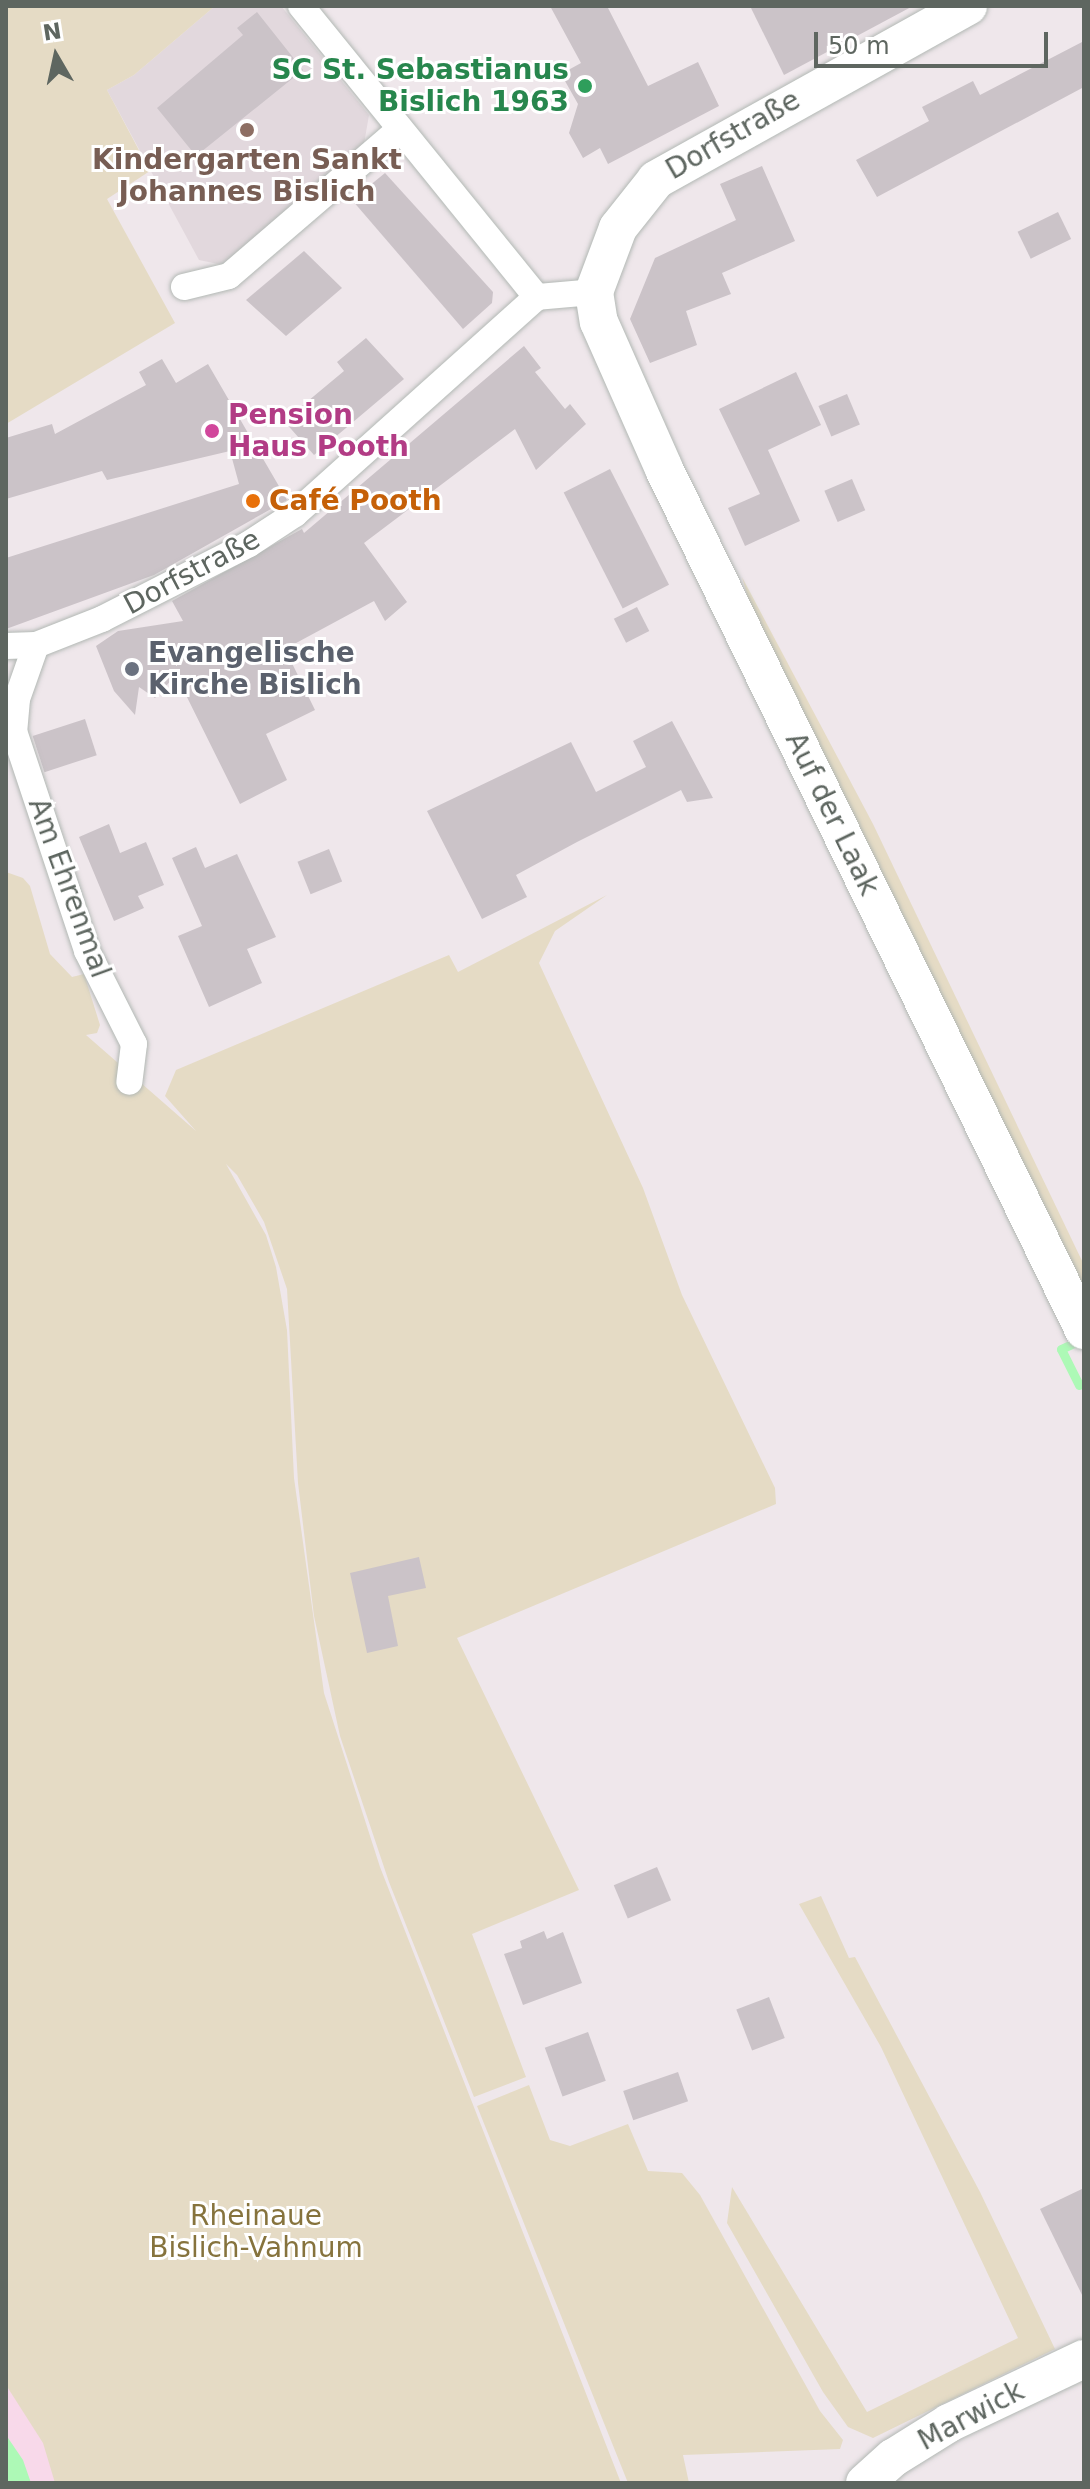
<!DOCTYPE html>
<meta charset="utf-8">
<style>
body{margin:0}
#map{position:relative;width:1090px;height:2489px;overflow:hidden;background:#efe7eb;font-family:"DejaVu Sans",sans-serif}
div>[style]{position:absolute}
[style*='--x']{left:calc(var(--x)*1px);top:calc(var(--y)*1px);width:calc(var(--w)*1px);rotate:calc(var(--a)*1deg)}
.education>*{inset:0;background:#e2d8dd}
.green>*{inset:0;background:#e5dbc5}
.sand>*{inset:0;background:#f8d9ea}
.water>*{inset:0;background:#adf9b6}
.stream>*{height:9px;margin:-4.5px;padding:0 4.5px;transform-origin:4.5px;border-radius:4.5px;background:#adf9b6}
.building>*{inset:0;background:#cbc3c8;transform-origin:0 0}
.roads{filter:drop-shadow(0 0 2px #b2b8b4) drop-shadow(0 0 2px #b2b8b4)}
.minor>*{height:26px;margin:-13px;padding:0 13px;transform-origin:13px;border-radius:13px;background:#fff}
.secondary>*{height:38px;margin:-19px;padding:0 19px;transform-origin:19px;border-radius:19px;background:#fff}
.dots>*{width:22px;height:22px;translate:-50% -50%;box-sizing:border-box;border:4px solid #fff;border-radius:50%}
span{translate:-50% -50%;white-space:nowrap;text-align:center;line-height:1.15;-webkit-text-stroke:6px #fff;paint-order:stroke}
.leisure-label{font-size:28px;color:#27864d;font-weight:700}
.right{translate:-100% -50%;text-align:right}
.street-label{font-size:28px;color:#5e6660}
.education-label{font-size:28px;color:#785e54;font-weight:700}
.hotel-label{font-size:28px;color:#b23c85;font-weight:700}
.left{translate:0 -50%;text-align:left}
.food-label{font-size:28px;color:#c56008;font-weight:700}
.worship-label{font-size:28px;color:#5b616d;font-weight:700}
.park-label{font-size:28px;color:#86733d}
.frame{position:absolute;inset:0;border:8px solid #5e6660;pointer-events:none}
.north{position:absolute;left:16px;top:16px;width:80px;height:80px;-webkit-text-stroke:6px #fff;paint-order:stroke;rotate:351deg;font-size:22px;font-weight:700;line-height:32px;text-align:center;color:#5e6660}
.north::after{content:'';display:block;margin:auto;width:28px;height:36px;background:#5e6660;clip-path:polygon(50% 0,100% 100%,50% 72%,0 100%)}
.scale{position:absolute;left:814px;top:32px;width:234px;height:36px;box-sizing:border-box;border:4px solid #5e6660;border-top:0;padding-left:10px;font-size:24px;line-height:28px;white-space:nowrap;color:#5e6660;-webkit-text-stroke:6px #fff;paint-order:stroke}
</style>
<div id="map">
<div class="education">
<i style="clip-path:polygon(215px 6px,281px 6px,369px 115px,364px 144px,223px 265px,199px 260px,107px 90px,134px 75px)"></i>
</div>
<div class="green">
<i style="clip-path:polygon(6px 6px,215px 6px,134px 75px,107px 90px,150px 171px,107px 199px,175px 323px,6px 424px)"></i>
<i style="clip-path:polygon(742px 577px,873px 824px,1084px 1265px,1084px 1298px,753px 616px)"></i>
<i style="clip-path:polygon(6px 872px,23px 878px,30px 886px,50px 954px,72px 977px,84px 974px,100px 1025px,97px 1033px,86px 1035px,196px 1131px,165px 1096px,176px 1070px,449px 955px,458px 972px,607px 895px,555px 931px,539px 963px,643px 1188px,682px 1295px,775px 1488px,776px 1504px,457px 1638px,579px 1890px,472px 1934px,526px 2077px,474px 2097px,389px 1882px,340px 1736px,314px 1616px,298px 1483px,287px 1289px,264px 1222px,237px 1175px,226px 1164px,266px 1235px,276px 1267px,287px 1330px,294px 1478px,324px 1693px,380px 1867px,621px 2483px,6px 2483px)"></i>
<i style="clip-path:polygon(821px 1896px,849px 1958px,855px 1957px,980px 2192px,1055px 2349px,873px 2438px,848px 2427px,823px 2392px,727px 2223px,732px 2187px,867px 2412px,1018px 2338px,881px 2047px,799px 1904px)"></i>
<i style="clip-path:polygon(529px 2085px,550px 2140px,570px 2146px,628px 2124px,648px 2171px,682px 2173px,700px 2195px,820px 2411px,843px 2440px,840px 2449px,683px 2455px,689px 2483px,628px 2483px,477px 2106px)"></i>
</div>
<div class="sand">
<i style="clip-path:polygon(6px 2385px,43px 2443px,55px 2483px,31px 2483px,6px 2435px)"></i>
</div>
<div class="water">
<i style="clip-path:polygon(6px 2435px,23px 2460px,31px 2483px,6px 2483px)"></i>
</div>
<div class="stream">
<i style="--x:1079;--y:1385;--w:40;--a:-116.6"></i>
<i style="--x:1061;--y:1349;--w:21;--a:-25"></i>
</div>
<div class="building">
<i style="clip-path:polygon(550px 6px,607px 6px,648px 86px,698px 62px,719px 106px,608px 164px,600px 148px,583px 158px,569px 133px,578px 104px,561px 74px,581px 63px)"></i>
<i style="clip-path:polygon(750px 6px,913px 6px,784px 75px)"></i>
<i style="clip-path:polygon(257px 12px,303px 70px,196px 156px,157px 108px,243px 35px,237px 28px)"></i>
<i style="clip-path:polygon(1084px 41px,1084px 87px,877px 197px,856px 160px,929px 121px,922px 107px,973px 81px,980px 95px)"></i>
<i style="clip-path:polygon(762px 166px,795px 241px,722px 273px,731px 294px,686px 311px,697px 345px,650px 363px,630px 319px,655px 258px,736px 220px,720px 184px)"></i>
<i style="clip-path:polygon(385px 173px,493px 292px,492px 303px,463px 329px,352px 200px)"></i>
<i style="left:1058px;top:212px;width:30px;height:45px;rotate:64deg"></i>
<i style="clip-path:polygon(304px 251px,342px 288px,286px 336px,246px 300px)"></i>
<i style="clip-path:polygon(366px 338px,404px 379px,314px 455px,284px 421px,344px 371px,337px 362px)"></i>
<i style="clip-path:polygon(524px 346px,541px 368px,535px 372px,565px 409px,570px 404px,586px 424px,536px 470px,515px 429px,364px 543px,407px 602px,385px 621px,374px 601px,285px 649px,315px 710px,266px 734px,287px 780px,240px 804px,176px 675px,155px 698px,139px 687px,135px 715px,114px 691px,96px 646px,118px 631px,183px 621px,172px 601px,302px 529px,304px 533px)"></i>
<i style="clip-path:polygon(162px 359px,176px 383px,208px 364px,287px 500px,154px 575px,6px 629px,6px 558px,239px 484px,230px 451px,107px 480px,102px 471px,6px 499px,6px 438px,52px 424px,55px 434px,146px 385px,139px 372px)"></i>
<i style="clip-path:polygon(796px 372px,821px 425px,768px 450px,800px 521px,745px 546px,728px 508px,760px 494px,719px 409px)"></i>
<i style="left:847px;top:394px;width:33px;height:31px;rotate:67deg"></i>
<i style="left:610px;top:469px;width:130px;height:52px;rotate:63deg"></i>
<i style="left:852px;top:479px;width:34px;height:30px;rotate:67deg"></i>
<i style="left:637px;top:607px;width:27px;height:26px;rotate:63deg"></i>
<i style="left:85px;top:719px;width:38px;height:55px;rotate:72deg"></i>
<i style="clip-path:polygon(672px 721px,713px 798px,687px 802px,681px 790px,577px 842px,516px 875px,527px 897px,482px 919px,427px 811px,571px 742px,596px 792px,646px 767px,633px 741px)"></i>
<i style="clip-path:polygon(109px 824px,120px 853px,146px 842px,164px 885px,138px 896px,144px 908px,114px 921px,79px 837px)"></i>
<i style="clip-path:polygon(196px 847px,205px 868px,237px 854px,276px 937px,247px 949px,262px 983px,209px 1007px,178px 936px,202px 926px,172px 858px)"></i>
<i style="left:329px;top:849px;width:35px;height:34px;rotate:68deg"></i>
<i style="clip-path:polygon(419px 1557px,426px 1588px,388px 1596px,398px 1646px,367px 1653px,350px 1573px)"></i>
<i style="left:657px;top:1867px;width:36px;height:47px;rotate:67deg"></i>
<i style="clip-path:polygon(544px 1931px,547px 1939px,563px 1932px,582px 1983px,523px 2005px,504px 1954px,522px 1948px,520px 1941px)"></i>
<i style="left:769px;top:1997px;width:44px;height:35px;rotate:69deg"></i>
<i style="left:588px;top:2032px;width:52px;height:46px;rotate:70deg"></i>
<i style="left:678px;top:2072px;width:31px;height:58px;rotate:71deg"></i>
<i style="clip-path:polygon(1084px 2188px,1084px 2299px,1040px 2209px)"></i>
</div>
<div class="roads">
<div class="minor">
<i style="--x:301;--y:6;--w:375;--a:51"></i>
<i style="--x:184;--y:287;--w:46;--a:-13.7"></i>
<i style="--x:229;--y:276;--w:225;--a:-40.7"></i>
<i style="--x:36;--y:645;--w:57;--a:109.4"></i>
<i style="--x:17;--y:699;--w:32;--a:95"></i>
<i style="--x:14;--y:731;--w:232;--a:71.6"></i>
<i style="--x:87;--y:951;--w:104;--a:63.2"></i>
<i style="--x:134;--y:1044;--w:38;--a:97"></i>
<i style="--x:6;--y:646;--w:30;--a:-2"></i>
<i style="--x:36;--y:645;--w:71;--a:-21.5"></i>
<i style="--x:102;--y:619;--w:165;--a:-27"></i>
<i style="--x:249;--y:544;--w:55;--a:-33.1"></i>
<i style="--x:295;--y:514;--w:325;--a:-41.9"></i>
<i style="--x:537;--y:297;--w:57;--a:-5"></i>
</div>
<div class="secondary">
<i style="--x:968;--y:6;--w:357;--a:150.9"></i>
<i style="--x:656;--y:180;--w:61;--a:128.4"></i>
<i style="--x:618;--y:228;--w:68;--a:110.6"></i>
<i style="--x:594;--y:292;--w:30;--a:81"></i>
<i style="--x:599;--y:322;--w:161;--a:66.1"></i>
<i style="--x:664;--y:469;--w:958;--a:64"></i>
<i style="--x:865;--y:2483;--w:38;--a:-42"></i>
<i style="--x:893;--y:2458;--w:66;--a:-32"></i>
<i style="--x:949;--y:2423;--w:149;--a:-25.4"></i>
</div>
</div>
<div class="dots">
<i style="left:585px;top:86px;background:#2e9e5b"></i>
<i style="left:247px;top:130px;background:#8d6e63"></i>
<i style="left:212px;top:431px;background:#d1479c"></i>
<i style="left:253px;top:501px;background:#e8710a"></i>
<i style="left:132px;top:669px;background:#6b7280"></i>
</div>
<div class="leisure-label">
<span class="right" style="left:569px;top:86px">SC St. Sebastianus<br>Bislich 1963</span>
</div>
<div class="street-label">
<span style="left:733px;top:135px;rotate:-30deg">Dorfstraße</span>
<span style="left:192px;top:572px;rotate:-28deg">Dorfstraße</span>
<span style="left:832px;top:814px;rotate:64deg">Auf der Laak</span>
<span style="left:69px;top:888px;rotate:70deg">Am Ehrenmal</span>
<span style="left:971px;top:2416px;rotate:-28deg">Marwick</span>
</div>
<div class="education-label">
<span style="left:247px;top:176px">Kindergarten Sankt<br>Johannes Bislich</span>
</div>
<div class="hotel-label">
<span class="left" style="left:228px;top:431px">Pension<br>Haus Pooth</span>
</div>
<div class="food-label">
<span class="left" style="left:269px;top:501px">Café Pooth</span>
</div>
<div class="worship-label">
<span class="left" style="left:148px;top:669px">Evangelische<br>Kirche Bislich</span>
</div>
<div class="park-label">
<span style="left:256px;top:2232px">Rheinaue<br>Bislich-Vahnum</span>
</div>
<div class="frame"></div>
<div class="north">N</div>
<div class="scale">50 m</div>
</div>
